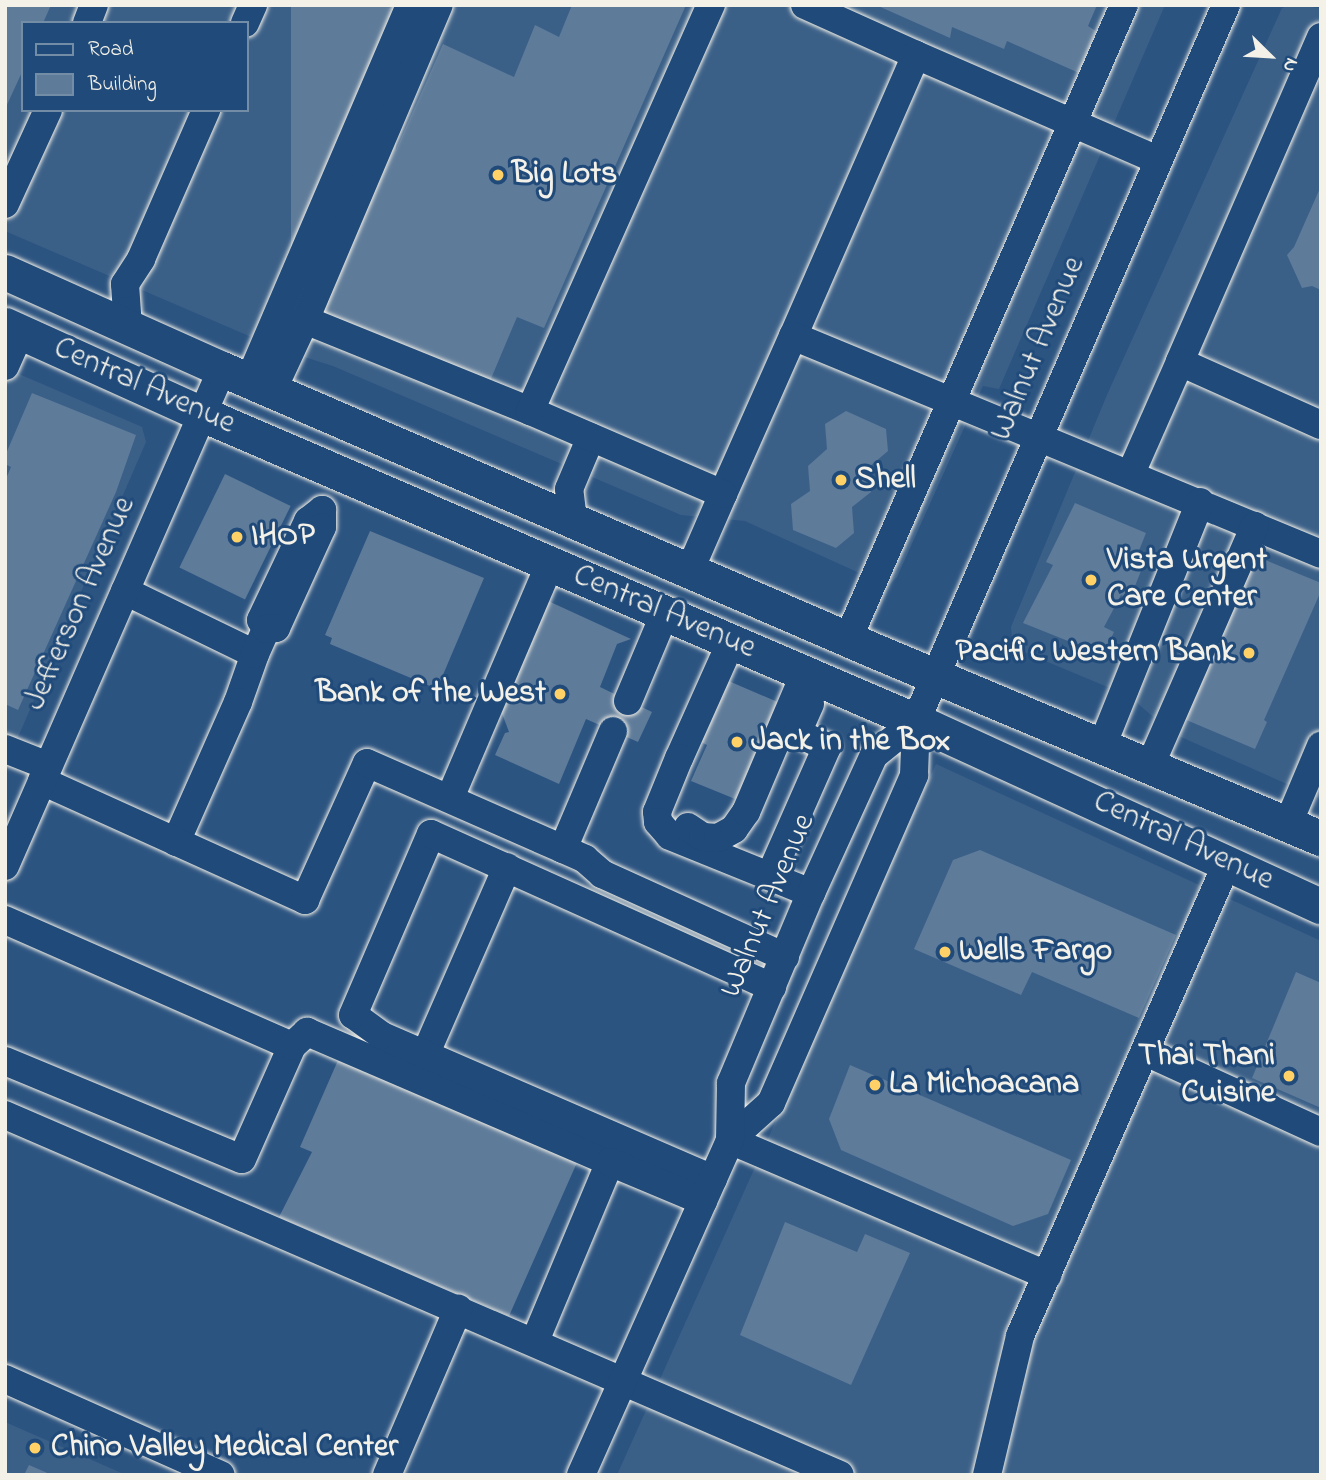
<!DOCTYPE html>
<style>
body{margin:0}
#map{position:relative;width:1326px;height:1480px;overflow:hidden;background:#2c5481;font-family:"Indie Flower",sans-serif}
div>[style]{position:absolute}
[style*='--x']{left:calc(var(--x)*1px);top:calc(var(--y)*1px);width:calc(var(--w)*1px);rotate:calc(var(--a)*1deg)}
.built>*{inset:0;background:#3b6088}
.building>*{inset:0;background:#5e7b9a;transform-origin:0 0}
.roads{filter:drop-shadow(0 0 2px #f4f1e8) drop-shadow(0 0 2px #f4f1e8)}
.minor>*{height:28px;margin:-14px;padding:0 14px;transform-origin:14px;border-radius:14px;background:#1f4a7a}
.major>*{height:35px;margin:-17.5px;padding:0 17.5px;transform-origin:17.5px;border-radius:17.5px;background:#1f4a7a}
.dots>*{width:19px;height:19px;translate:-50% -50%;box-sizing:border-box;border:4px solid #1f4a7a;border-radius:50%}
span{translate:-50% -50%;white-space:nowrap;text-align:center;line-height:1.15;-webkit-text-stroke:6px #1f4a7a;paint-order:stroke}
.poi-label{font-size:32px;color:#f4f1e8;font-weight:700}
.left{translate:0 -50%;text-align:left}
.right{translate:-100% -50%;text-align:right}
.street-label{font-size:32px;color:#f4f1e8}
.frame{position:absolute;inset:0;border:7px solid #f4f1e8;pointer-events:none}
.legend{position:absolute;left:21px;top:21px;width:228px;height:91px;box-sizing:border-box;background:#1f4a7a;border:2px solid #748da6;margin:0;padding:9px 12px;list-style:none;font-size:21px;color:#f4f1e8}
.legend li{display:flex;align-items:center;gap:14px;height:35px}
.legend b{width:35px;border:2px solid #748da6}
.north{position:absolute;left:1235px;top:21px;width:70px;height:70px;-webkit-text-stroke:5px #1f4a7a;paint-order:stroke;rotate:114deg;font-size:19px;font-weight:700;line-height:28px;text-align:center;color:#f4f1e8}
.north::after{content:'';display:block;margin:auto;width:24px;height:32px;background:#f4f1e8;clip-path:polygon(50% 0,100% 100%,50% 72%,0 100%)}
</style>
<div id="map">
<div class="built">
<i style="clip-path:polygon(evenodd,5px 5px,1165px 5px,999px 389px,983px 386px,897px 577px,888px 586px,745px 521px,681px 515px,333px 366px,279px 349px,5px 231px,5px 5px,23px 23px,247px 23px,247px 110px,23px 110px,23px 23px)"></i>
<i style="clip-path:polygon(1291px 5px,1321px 8px,1321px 799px,1172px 733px,1129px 696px,1024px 652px,1012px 638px,1011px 627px,1107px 395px,1282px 8px)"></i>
<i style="clip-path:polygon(5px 368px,142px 427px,146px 442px,5px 767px)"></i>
<i style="clip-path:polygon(936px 764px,1321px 941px,1321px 1475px,617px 1475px)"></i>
<i style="clip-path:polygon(5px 1422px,126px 1475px,5px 1475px)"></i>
</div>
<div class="building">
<i style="clip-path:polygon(5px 5px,51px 5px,43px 23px,23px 23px,23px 70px,5px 109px)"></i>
<i style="left:291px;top:5px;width:105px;height:316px"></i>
<i style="clip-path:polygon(572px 5px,686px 5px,544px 328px,517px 317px,490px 381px,338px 319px,372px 238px,359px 233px,443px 44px,514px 77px,535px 25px,559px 37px)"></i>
<i style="clip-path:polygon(876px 5px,1097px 5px,1088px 26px,1096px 31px,1079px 73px,1007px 41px,1004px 49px,952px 27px,950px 38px)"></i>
<i style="clip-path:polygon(1321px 186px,1321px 290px,1312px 286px,1302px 288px,1287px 255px,1294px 247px)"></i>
<i style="clip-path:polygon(32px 393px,136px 435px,116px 492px,18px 710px,5px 704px,5px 481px,11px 467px,5px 464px,5px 456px)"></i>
<i style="clip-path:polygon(846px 411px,886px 429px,888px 451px,869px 467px,871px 492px,852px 507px,854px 533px,836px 548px,793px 530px,791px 504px,810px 491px,808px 466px,827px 449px,825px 424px)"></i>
<i style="left:225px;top:474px;width:73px;height:104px;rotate:26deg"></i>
<i style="clip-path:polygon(1075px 503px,1146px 533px,1136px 558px,1144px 563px,1130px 599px,1121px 595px,1104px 627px,1114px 632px,1103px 655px,1023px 623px,1053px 565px,1046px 562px)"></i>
<i style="clip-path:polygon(370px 531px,484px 578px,437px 689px,330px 644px,332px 638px,325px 635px)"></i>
<i style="clip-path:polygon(1248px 553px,1321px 583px,1321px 591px,1264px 720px,1267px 722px,1255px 749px,1177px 716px)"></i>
<i style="clip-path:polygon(546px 600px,631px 639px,617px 644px,600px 687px,652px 712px,638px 742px,586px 719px,559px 784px,495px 755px,505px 733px,509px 732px,500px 708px)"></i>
<i style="clip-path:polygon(724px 679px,787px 706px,745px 803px,691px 781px,707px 745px,697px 740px)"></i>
<i style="clip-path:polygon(980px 850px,1176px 935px,1139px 1018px,1032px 972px,1021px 995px,914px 949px,953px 860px)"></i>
<i style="clip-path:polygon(1296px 972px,1321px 983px,1321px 1108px,1252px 1078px)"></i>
<i style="clip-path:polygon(339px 1058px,579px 1158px,509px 1316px,279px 1217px,312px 1152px,300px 1147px)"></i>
<i style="clip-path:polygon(850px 1065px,1071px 1160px,1048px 1214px,1013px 1226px,841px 1150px,829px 1119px)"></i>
<i style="clip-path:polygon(785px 1222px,857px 1252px,865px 1234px,910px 1253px,851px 1385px,740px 1335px)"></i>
<i style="clip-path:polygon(29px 1465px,52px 1475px,24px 1475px)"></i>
</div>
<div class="roads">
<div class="minor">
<i style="--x:805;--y:5;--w:122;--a:24.2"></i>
<i style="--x:916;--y:55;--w:307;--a:113.6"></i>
<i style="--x:793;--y:336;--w:571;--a:22.43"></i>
<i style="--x:87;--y:23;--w:19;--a:-69"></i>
<i style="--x:245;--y:23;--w:20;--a:-66"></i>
<i style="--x:1321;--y:37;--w:354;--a:113.5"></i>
<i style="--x:1180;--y:362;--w:154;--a:24.1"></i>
<i style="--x:916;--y:55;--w:263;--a:23.5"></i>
<i style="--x:5;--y:204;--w:103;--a:-65.4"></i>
<i style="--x:305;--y:320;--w:342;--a:-67"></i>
<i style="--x:128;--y:327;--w:43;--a:-94"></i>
<i style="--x:125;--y:284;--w:30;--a:-57"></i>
<i style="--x:141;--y:259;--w:163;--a:-66.4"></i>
<i style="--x:5;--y:366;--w:37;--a:-66"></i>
<i style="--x:249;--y:381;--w:409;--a:-66.8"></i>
<i style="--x:272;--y:391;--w:78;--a:-65.1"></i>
<i style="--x:305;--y:320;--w:243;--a:22"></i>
<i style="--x:1131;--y:473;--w:121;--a:-66.2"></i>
<i style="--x:723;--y:494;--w:173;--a:-66.1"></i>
<i style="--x:573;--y:520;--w:31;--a:-97"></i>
<i style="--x:569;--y:489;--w:56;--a:-67.1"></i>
<i style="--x:690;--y:570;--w:83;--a:-66.5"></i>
<i style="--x:723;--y:494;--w:210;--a:-156.7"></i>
<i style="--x:530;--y:411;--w:445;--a:-66"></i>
<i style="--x:125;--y:591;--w:144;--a:25.9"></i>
<i style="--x:255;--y:654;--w:51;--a:109.5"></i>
<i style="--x:238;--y:702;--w:153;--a:113.9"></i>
<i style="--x:848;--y:639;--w:691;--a:-66.48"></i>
<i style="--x:731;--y:642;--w:127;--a:114.1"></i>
<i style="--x:679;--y:758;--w:58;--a:112.2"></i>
<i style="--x:657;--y:812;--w:10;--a:84"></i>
<i style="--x:658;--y:822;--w:18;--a:49"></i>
<i style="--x:670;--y:836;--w:152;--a:22"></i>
<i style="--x:255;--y:654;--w:27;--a:-66"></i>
<i style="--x:266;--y:629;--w:10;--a:-119"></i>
<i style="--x:261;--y:620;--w:110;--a:-64.6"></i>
<i style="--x:308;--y:521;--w:18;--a:-38"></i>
<i style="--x:322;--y:510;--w:17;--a:90"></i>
<i style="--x:322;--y:527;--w:111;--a:114.5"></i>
<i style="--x:276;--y:628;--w:10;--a:174"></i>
<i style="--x:628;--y:701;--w:95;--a:-67.2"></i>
<i style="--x:1102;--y:746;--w:263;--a:-68.1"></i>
<i style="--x:5;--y:749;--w:46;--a:21.6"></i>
<i style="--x:1150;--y:766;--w:262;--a:-66.4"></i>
<i style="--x:42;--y:781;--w:289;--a:24.3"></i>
<i style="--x:305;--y:900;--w:150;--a:-65.7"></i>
<i style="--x:367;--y:763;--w:214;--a:23.7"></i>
<i style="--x:563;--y:849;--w:24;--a:24"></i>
<i style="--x:585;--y:859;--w:23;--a:41"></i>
<i style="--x:602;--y:874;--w:201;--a:24.4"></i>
<i style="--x:450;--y:798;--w:254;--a:-66.9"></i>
<i style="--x:1288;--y:824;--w:85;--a:-67.1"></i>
<i style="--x:688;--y:827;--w:18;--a:34"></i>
<i style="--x:703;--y:837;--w:15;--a:4"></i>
<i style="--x:718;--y:838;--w:18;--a:-29"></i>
<i style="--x:734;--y:829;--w:21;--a:-55"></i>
<i style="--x:746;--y:812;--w:151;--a:-67"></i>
<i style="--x:563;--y:849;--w:128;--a:-67"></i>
<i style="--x:5;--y:866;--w:542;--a:-66.41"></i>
<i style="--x:770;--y:876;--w:141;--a:-66.2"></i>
<i style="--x:827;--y:747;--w:33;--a:-155"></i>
<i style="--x:797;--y:733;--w:32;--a:-66"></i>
<i style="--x:5;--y:920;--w:313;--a:23.7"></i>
<i style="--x:1146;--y:1052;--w:192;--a:24.6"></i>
<i style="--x:425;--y:1055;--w:205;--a:-66.4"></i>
<i style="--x:5;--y:1061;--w:256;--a:22.5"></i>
<i style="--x:242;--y:1159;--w:124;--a:-66.1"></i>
<i style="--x:292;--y:1046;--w:21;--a:-43"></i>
<i style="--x:307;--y:1032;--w:330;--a:23.2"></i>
<i style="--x:5;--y:1115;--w:909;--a:23.32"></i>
<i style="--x:730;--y:1140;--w:55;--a:-42.1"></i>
<i style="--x:771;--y:1103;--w:358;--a:-66.4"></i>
<i style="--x:914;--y:775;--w:54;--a:-87.9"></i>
<i style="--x:916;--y:721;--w:780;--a:-66.59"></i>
<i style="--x:730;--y:1140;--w:345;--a:23.1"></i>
<i style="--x:713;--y:1179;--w:362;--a:-156.6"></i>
<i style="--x:381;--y:1035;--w:34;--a:-144"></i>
<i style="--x:353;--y:1015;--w:197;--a:-66.7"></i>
<i style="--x:431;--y:834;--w:374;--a:24.2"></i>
<i style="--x:535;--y:1341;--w:194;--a:-67.3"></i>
<i style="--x:610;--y:1162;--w:101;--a:22.8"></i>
<i style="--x:5;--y:1379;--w:236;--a:24"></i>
<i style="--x:387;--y:1475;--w:181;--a:-66.8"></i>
<i style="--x:581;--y:1475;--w:367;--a:-66"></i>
<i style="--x:730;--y:1140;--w:57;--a:-89"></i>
<i style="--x:731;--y:1083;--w:206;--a:-67.2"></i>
<i style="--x:811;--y:893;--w:152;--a:-65.5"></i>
<i style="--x:874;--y:755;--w:54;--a:-39"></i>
<i style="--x:987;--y:1475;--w:143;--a:-76.6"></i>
<i style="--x:1020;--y:1336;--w:516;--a:-66.36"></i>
</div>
<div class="major">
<i style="--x:5;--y:272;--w:238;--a:24.1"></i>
<i style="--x:222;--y:369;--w:717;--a:23.35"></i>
<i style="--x:880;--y:653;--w:478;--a:22.8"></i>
<i style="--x:5;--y:325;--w:216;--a:24.3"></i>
<i style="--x:202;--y:414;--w:777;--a:23.27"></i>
<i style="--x:916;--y:721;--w:445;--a:24.6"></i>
</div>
</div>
<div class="dots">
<i style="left:498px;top:175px;background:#ffd166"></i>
<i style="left:841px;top:480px;background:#ffd166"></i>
<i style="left:237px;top:537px;background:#ffd166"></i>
<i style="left:1091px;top:580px;background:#ffd166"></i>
<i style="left:1249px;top:653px;background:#ffd166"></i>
<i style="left:560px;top:694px;background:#ffd166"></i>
<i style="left:737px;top:742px;background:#ffd166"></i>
<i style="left:945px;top:952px;background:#ffd166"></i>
<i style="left:1289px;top:1076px;background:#ffd166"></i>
<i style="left:875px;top:1085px;background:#ffd166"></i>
<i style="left:35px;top:1448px;background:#ffd166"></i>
</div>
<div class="poi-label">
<span class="left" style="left:512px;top:175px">Big Lots</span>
<span class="left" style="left:855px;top:480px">Shell</span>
<span class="left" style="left:251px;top:537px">IHOP</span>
<span class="left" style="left:1107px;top:580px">Vista Urgent<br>Care Center</span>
<span class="right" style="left:1235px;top:653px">Pacific Western Bank</span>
<span class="right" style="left:546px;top:694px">Bank of the West</span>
<span class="left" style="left:751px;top:742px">Jack in the Box</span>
<span class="left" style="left:959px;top:952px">Wells Fargo</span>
<span class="right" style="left:1275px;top:1076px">Thai Thani<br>Cuisine</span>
<span class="left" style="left:889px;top:1085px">La Michoacana</span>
<span class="left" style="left:51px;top:1448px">Chino Valley Medical Center</span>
</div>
<div class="street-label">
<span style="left:1039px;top:349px;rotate:-67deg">Walnut Avenue</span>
<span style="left:144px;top:387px;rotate:24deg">Central Avenue</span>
<span style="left:81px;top:604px;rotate:-66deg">Jefferson Avenue</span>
<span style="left:664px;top:613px;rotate:23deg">Central Avenue</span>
<span style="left:1183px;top:842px;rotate:25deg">Central Avenue</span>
<span style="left:769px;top:906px;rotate:-67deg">Walnut Avenue</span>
</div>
<div class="frame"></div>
<ul class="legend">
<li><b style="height:9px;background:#1f4a7a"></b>Road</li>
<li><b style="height:19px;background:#5e7b9a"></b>Building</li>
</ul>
<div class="north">N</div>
</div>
